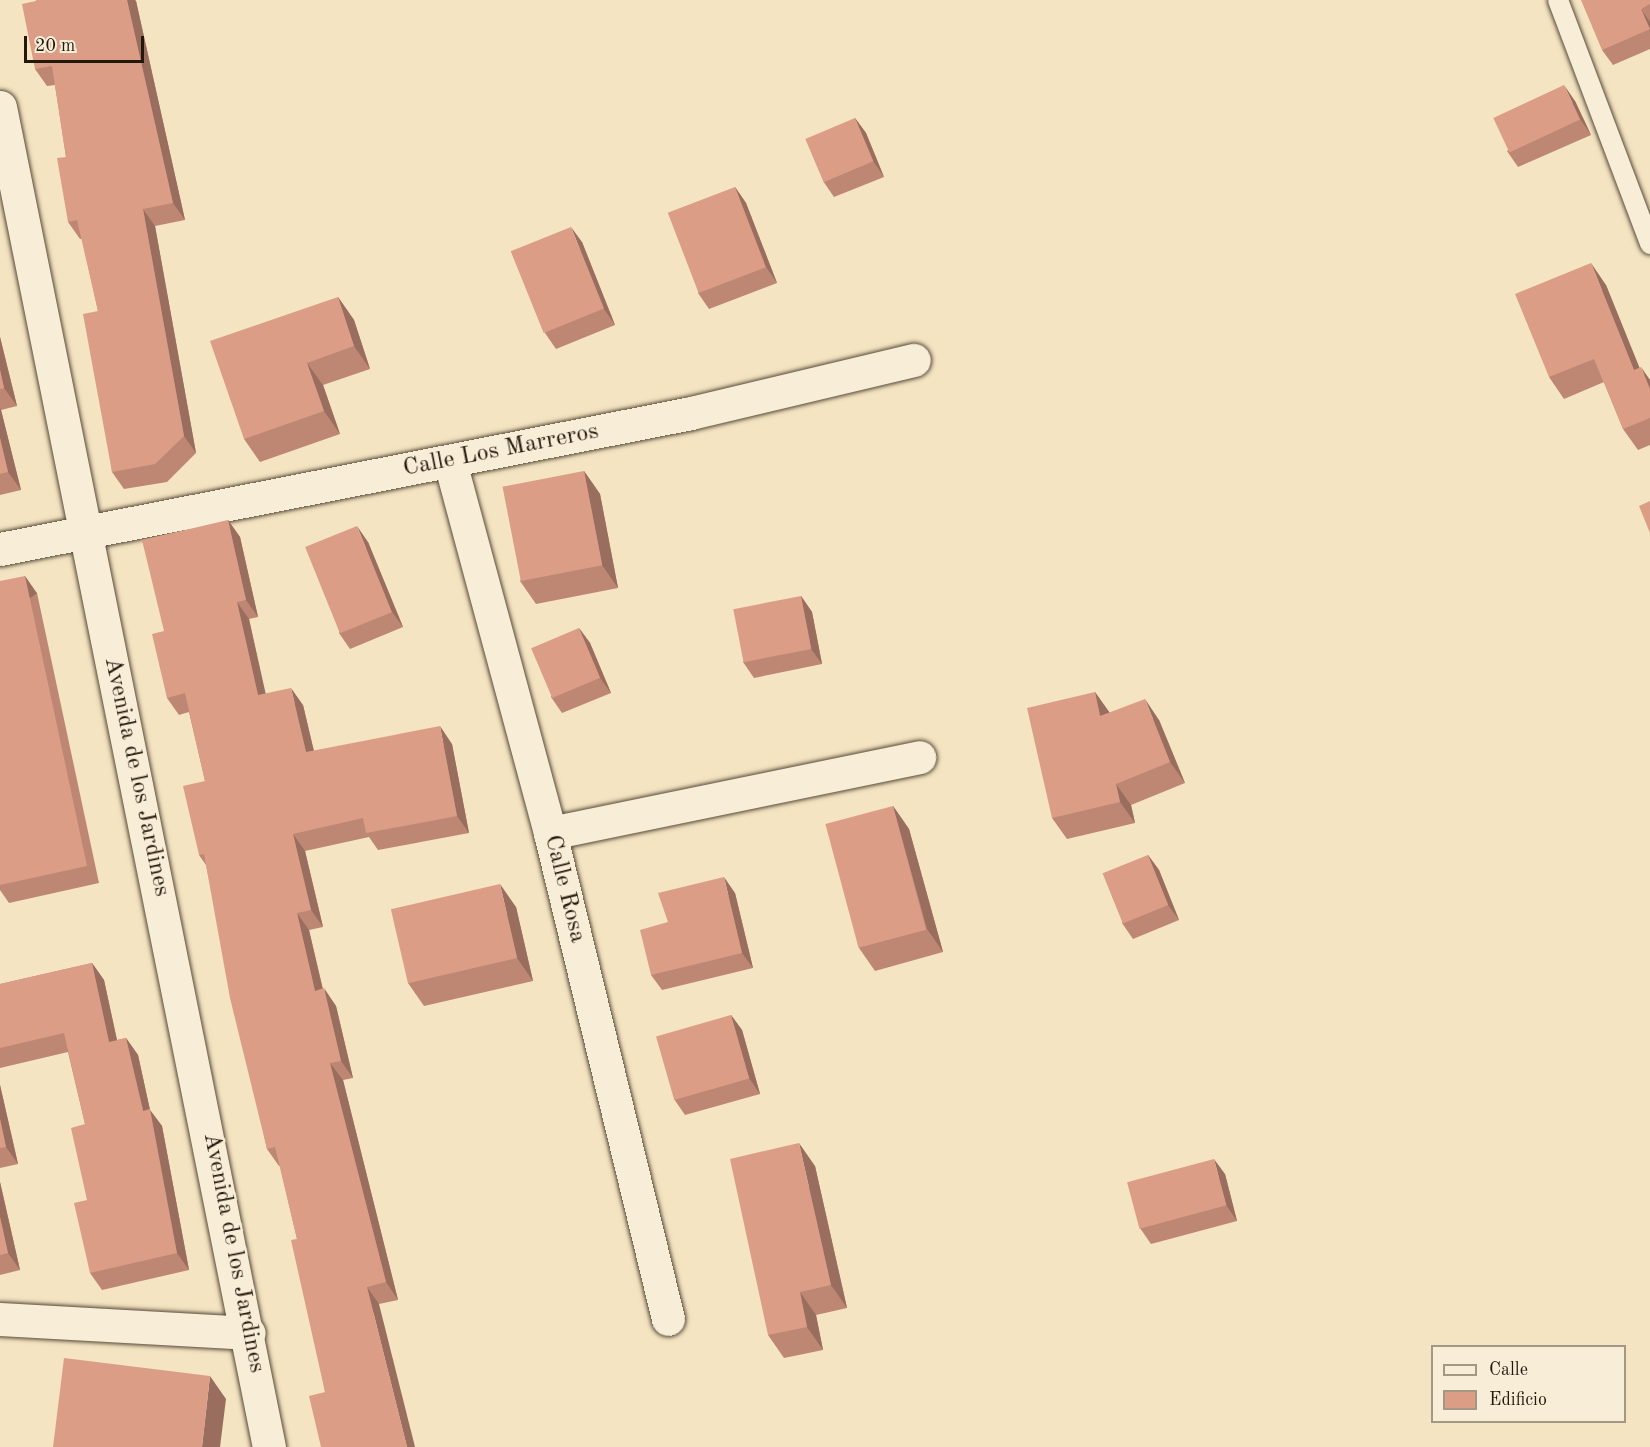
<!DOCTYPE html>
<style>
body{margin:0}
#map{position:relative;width:1650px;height:1447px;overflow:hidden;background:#f4e4c1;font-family:"Old Standard TT",serif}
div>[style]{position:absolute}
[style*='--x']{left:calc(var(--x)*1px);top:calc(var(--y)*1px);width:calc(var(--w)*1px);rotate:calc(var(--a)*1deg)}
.roads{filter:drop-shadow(0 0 2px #584b3a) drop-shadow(0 0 2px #584b3a)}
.lane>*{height:20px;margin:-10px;padding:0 10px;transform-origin:10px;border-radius:10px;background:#f8edd7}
.street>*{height:33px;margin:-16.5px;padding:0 16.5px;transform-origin:16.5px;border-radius:16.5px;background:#f8edd7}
.wall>*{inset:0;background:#bd8774}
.shaded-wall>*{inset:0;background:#9a6e5e;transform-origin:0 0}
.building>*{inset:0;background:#dc9d87;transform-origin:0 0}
span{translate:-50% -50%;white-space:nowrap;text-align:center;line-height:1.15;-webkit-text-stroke:4.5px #f8edd7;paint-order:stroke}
.street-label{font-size:24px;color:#24180d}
.legend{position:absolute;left:1431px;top:1345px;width:195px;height:78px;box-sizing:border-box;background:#f8edd7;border:2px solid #a39886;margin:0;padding:8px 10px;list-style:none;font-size:18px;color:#24180d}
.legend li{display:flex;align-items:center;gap:12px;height:30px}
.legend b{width:30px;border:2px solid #a39886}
.scale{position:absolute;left:24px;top:36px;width:120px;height:27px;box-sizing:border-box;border:3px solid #24180d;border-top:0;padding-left:8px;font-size:18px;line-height:21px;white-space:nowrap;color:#24180d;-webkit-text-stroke:4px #f8edd7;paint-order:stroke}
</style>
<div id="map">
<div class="roads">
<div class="lane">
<i style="--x:1558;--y:0;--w:261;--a:69.3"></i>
</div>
<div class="street">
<i style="--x:0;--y:107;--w:1367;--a:78.65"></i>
<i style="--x:450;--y:462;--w:384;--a:74.9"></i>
<i style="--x:550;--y:833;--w:500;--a:76.35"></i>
<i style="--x:0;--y:549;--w:704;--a:-11.13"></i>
<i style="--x:691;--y:413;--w:229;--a:-13.4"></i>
<i style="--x:550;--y:833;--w:377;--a:-11.6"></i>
<i style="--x:0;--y:1319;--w:249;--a:3.2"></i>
</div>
</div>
<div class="wall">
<i style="clip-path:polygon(36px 0,135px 0,136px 1px,185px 220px,155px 226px,196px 453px,167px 482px,124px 489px,112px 472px,98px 311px,82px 239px,80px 239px,68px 222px,66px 157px,55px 85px,47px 86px,35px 69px)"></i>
<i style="clip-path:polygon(1650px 0,1650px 49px,1613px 65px,1602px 50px)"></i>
<i style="clip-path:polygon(1575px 101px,1591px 135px,1518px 167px,1507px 151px)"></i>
<i style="clip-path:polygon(855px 118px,866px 133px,884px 177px,834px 197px,823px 181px)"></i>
<i style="clip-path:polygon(735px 187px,746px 203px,777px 283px,709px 309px,698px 293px)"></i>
<i style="clip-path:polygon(582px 242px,615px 325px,556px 349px,545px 333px)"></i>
<i style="clip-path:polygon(1606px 285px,1639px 368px,1650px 380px,1650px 445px,1638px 450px,1623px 429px,1604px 382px,1564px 399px,1549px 377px)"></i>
<i style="clip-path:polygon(338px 297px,354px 320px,370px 369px,323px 385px,340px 434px,260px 462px,244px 439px)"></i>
<i style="clip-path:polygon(0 337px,17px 406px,1px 410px,21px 490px,0 495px)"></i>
<i style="clip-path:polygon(584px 471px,600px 494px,618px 588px,536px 604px,520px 581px)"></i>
<i style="clip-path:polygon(228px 520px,240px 537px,258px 617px,249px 619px,265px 694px,303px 705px,314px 751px,452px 744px,469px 833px,378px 850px,369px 837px,305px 851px,323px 927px,309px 930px,323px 989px,336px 1006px,353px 1078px,343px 1080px,398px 1300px,379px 1304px,325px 1392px,297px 1239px,280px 1166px,279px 1166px,267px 1149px,206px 865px,199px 855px,205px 781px,189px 712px,179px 715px,167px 698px,164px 631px)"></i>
<i style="clip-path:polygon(368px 542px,403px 627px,350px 649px,339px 633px)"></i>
<i style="clip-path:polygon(0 581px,37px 593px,99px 883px,9px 903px,0 890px)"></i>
<i style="clip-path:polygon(801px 596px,812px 612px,822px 664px,754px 678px,743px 662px)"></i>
<i style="clip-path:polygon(579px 628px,590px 643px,611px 693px,562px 713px,551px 697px)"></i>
<i style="clip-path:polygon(1095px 692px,1109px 713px,1159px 720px,1185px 783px,1131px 805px,1135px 823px,1067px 839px,1052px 818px)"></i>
<i style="clip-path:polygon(893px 806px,909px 829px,943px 952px,875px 971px,859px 948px)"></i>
<i style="clip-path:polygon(1148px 855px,1159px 870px,1179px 920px,1133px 939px,1122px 923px)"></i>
<i style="clip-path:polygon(735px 893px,753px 968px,662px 990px,651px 975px,668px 922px)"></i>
<i style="clip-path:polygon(516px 907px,533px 981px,424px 1006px,408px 983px)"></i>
<i style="clip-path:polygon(92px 963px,104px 980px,117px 1040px,126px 1038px,138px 1055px,150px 1110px,162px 1126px,189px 1270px,102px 1290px,90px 1273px,87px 1200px,85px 1124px,68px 1052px,0 1068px,0 984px)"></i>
<i style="clip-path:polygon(731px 1015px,742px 1030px,760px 1094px,685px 1115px,674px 1099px)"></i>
<i style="clip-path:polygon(0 1085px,18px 1164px,0 1168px)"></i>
<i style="clip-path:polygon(815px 1166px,847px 1308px,816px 1315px,823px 1350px,784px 1358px,768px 1335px)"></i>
<i style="clip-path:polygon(1225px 1174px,1237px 1221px,1151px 1244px,1140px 1228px)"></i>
<i style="clip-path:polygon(0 1182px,20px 1270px,0 1275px)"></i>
</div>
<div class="shaded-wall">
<i style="clip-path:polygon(127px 0,135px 0,136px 1px,185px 220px,173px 203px)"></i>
<i style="clip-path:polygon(1641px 9px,1650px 22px,1650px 29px)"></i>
<i style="clip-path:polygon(1564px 85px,1575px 101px,1591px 135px,1580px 119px)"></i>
<i style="clip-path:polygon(855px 118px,866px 133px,884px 177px,873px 161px)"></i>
<i style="clip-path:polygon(735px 187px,746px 203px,777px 283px,766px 267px)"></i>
<i style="clip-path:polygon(143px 209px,155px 226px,196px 453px,184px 436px)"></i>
<i style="clip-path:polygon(571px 227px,582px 242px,615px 325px,604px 309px)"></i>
<i style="clip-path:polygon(1591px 263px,1606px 285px,1649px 391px,1634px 370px)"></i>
<i style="clip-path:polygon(338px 297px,354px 320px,370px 369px,354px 346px)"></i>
<i style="clip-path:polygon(0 337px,17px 406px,4px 388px,0 370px)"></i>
<i style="clip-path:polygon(307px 363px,323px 385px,340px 434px,324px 411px)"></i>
<i style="clip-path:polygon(1641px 367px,1650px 380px,1650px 389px)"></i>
<i style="clip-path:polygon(0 408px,1px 410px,21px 490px,8px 472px,0 438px)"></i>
<i style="clip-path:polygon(584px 471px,600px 494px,618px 588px,602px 565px)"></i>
<i style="clip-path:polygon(228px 520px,240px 537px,258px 617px,246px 600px)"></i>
<i style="clip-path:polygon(357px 526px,368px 542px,403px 627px,392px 612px)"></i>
<i style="left:25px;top:576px;width:21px;height:297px;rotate:55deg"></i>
<i style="clip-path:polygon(801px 596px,812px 612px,822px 664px,811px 649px)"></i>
<i style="clip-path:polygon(237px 602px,249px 619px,270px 713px,258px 695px)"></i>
<i style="clip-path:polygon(579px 628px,590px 643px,611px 693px,600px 678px)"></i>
<i style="clip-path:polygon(291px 688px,303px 705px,318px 769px,306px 752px)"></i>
<i style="clip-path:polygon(1095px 692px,1110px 713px,1100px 716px)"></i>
<i style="clip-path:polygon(1145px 699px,1159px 720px,1185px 783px,1170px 762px)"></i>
<i style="clip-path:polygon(440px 726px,452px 744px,469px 833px,457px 816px)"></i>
<i style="clip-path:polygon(1116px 784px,1131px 805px,1135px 823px,1120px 802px)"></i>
<i style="clip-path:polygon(893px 806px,909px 829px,943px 952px,927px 929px)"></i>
<i style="clip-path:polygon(293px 834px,305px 851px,323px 927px,311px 910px)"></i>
<i style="clip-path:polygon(1148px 855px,1159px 870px,1179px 920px,1168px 905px)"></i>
<i style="clip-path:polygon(724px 877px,735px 893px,753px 968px,742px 953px)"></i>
<i style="clip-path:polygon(500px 884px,516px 907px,533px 981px,517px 958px)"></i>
<i style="clip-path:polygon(297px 913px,309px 930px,327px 1008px,315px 991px)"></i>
<i style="clip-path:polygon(92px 963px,104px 980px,121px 1059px,109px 1042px)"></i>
<i style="clip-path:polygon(324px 988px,336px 1006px,353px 1078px,341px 1061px)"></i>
<i style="clip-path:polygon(731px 1015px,742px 1030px,760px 1094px,749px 1078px)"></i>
<i style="clip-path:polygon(126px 1038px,138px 1055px,150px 1110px,162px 1126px,189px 1270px,177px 1253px)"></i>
<i style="clip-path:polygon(330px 1063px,343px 1080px,398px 1300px,386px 1282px)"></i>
<i style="clip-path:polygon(0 1085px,18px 1164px,6px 1147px,0 1119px)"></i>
<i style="clip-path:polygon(799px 1143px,815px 1166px,847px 1308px,831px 1285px)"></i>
<i style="clip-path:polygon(1214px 1159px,1225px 1174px,1237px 1221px,1226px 1205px)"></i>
<i style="clip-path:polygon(0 1182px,20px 1270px,8px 1253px,0 1217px)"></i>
<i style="clip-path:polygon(367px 1287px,379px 1304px,415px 1447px,407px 1447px)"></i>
<i style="clip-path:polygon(800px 1292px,816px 1315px,823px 1350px,807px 1327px)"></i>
<i style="clip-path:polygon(210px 1376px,226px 1399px,220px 1447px,202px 1447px)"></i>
</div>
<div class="building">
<i style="clip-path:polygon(36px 0,127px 0,173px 203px,143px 209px,184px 436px,155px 464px,112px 472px,83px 314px,98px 311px,77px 220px,68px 222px,57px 158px,66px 157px,52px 66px,35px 69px,22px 4px,36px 1px)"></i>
<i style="clip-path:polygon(1581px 0,1650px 0,1650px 4px,1641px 9px,1650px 29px,1602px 50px)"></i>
<i style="left:1564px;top:85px;width:38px;height:78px;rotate:65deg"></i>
<i style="left:855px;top:118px;width:47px;height:54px;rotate:67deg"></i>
<i style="left:735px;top:187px;width:86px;height:72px;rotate:69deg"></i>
<i style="left:571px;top:227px;width:88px;height:65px;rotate:68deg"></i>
<i style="clip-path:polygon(1591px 263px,1634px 370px,1641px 367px,1650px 389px,1650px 418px,1623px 429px,1594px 359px,1549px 377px,1515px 294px)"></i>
<i style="clip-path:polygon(338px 297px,354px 346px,307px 363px,324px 411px,244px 439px,210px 341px)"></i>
<i style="clip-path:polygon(0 370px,4px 388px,0 389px)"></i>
<i style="clip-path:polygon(0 438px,8px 472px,0 474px)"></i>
<i style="left:584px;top:471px;width:96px;height:83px;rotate:79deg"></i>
<i style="clip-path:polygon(1650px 501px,1650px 533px,1639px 506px)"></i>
<i style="clip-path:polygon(228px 520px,246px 600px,237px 602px,258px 695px,291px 688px,306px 752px,440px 726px,457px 816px,366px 833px,363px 818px,293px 834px,311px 910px,297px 913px,315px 991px,324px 988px,341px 1061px,330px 1063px,386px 1282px,367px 1287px,407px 1447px,321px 1447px,309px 1396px,325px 1392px,291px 1240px,297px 1239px,275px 1147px,267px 1149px,230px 998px,204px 854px,199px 855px,183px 786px,205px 781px,185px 693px,167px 698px,152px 634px,164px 631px,142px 540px)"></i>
<i style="left:357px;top:526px;width:93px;height:56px;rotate:68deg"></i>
<i style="clip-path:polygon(25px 576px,87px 866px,0 885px,0 581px)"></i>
<i style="left:801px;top:596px;width:54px;height:69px;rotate:79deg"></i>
<i style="left:579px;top:628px;width:54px;height:52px;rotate:67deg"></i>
<i style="clip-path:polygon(1095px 692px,1100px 716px,1145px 699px,1170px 762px,1116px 784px,1120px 802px,1052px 818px,1027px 708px)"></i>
<i style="left:893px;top:806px;width:128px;height:70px;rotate:75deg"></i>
<i style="left:1148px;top:855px;width:54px;height:49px;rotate:68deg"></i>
<i style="clip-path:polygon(724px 877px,742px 953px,651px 975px,640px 930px,668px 922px,658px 893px)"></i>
<i style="left:500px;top:884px;width:76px;height:112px;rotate:77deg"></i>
<i style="clip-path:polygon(92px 963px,109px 1042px,126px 1038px,143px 1111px,150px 1109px,177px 1253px,90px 1273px,74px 1203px,87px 1200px,71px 1128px,85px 1124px,64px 1033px,0 1048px,0 984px)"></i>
<i style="left:731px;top:1015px;width:66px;height:78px;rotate:74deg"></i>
<i style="clip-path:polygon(0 1119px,6px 1147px,0 1148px)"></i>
<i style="clip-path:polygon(799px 1143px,831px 1285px,800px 1292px,807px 1327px,768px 1335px,730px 1159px)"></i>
<i style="left:1214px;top:1159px;width:48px;height:90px;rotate:75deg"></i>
<i style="clip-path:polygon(0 1217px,8px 1253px,0 1255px)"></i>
<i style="clip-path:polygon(64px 1358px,210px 1376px,202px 1447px,53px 1447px)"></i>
</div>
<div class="street-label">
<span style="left:501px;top:451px;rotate:-11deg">Calle Los Marreros</span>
<span style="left:136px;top:777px;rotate:78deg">Avenida de los Jardines</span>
<span style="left:564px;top:889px;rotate:76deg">Calle Rosa</span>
<span style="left:233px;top:1253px;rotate:79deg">Avenida de los Jardines</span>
</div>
<ul class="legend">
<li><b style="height:8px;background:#f8edd7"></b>Calle</li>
<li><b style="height:16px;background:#dc9d87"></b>Edificio</li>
</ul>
<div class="scale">20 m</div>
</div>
